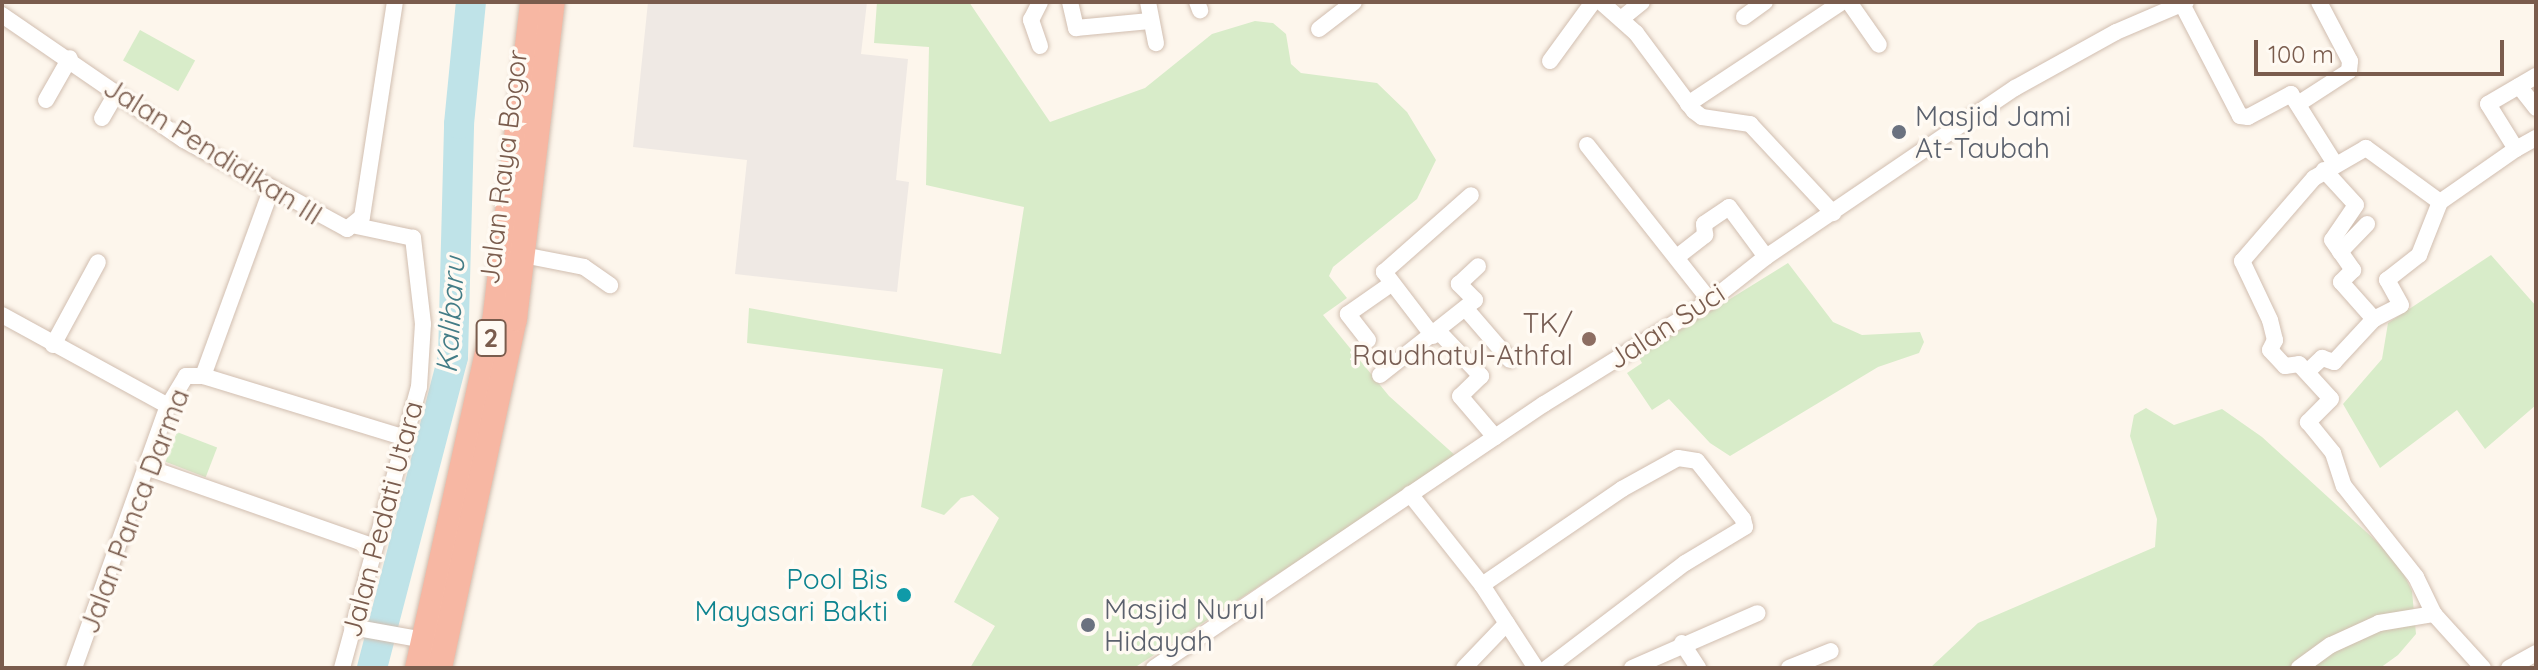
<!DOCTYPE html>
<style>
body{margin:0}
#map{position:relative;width:2538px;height:670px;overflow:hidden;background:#fdf6ec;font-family:Quicksand,sans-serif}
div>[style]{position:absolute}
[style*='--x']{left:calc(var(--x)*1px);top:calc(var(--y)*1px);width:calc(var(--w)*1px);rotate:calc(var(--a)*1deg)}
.industrial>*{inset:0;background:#efe9e4}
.green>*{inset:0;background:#d8ecc9;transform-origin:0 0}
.river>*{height:30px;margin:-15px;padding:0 15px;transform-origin:15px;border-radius:15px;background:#bfe3e8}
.roads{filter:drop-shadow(0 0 2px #d1beb0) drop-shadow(0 0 2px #d1beb0)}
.minor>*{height:16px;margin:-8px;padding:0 8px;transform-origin:8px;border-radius:8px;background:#fff}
.highway>*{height:24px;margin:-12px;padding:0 12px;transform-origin:12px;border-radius:12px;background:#f7b7a3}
.dots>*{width:22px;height:22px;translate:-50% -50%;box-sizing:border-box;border:4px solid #fffaf3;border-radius:50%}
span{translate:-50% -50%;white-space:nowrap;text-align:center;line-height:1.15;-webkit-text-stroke:7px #fffaf3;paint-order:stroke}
.shield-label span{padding:2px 6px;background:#fffaf3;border:2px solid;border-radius:6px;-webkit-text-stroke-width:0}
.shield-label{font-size:26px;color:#7a5c4d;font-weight:700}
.worship-label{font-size:28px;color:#5b616d}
.left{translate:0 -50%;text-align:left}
.street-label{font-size:28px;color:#7a5c4d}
.education-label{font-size:28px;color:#785e54}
.right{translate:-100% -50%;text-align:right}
.culture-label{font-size:28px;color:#0d838f}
.water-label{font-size:30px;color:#437c86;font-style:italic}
.frame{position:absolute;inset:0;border:4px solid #7a5c4d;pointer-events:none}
.scale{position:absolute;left:2254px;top:40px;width:250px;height:36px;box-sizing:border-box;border:4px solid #7a5c4d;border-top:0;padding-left:10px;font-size:24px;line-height:28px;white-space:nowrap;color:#7a5c4d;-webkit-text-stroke:6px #fffaf3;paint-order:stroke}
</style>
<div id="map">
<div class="industrial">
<i style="clip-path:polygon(648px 2px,867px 2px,861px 54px,908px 59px,896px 180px,909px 182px,897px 292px,735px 274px,747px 160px,633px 147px)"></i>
</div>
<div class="green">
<i style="clip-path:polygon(877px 2px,969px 2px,1050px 122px,1145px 88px,1212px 34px,1255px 21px,1273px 23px,1286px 34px,1291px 64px,1301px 73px,1377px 83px,1407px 112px,1436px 160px,1417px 199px,1333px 267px,1329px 276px,1347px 298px,1323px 315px,1389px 396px,1457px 457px,1134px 668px,970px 668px,995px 626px,954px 602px,999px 518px,973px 495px,961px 498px,944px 515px,921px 507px,943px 369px,747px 343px,749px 308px,1001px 354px,1024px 207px,926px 185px,929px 47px,874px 43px)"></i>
<i style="left:140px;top:30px;width:63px;height:35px;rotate:29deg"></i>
<i style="clip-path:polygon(2491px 255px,2536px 306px,2536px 405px,2485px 449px,2457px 410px,2380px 468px,2343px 404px,2382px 359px,2388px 323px)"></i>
<i style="clip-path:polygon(1788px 263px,1833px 322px,1862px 335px,1920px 332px,1924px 342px,1919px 353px,1878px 367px,1730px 456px,1710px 443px,1669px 399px,1652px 410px,1627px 373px,1642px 363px,1638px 356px)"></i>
<i style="clip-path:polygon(2146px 408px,2174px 425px,2222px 409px,2262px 437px,2397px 560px,2412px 591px,2416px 634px,2398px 655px,2380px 668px,1930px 668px,1978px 623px,2155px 547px,2157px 519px,2130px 436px,2134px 415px)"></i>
<i style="left:177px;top:432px;width:43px;height:32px;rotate:21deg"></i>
</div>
<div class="river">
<i style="--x:372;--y:668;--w:321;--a:-75.4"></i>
<i style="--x:453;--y:357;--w:233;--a:-88.5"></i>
<i style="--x:459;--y:124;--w:123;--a:-84.4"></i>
</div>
<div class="roads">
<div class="minor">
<i style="--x:1070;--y:2;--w:27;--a:77"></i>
<i style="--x:1076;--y:28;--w:74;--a:-5.4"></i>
<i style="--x:1148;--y:2;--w:42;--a:79"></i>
<i style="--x:1197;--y:2;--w:9;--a:69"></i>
<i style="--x:1601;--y:2;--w:47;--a:41.5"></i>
<i style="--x:1636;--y:33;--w:97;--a:53.4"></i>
<i style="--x:1694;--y:111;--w:10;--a:37"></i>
<i style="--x:1702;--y:117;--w:49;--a:8.3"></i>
<i style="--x:1750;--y:124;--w:122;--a:47"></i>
<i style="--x:1849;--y:2;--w:52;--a:55.1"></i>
<i style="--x:2182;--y:4;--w:126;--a:62.6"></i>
<i style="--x:2240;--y:116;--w:8;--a:7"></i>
<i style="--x:2248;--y:117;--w:49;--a:-28.1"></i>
<i style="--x:2291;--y:94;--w:83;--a:57.8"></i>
<i style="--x:2;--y:15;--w:221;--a:34.5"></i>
<i style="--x:184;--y:140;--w:186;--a:28.6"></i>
<i style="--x:347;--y:229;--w:19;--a:-39"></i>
<i style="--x:362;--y:217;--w:218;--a:-81.3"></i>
<i style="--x:1744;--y:17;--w:26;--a:-36"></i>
<i style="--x:1621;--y:19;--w:27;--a:-39"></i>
<i style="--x:1319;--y:29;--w:44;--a:-37.6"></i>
<i style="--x:1040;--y:46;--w:28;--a:-109"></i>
<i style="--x:1031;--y:20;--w:20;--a:-63"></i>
<i style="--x:1550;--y:61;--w:73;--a:-53.9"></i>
<i style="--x:2519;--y:86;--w:28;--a:52"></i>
<i style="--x:46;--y:100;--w:48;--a:-60.3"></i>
<i style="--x:1688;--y:104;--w:185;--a:-33.5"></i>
<i style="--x:2298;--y:104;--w:61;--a:-32.9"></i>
<i style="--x:2349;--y:71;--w:10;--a:-84"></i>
<i style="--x:2350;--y:61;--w:67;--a:-117.7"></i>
<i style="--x:102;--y:118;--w:28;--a:-60"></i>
<i style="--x:1587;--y:145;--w:199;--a:51.7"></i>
<i style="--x:2516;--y:149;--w:23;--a:-29"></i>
<i style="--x:2324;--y:170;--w:47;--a:47.6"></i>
<i style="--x:2356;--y:205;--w:42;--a:124.4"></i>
<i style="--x:2332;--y:240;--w:37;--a:55"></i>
<i style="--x:2353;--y:270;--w:17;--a:135"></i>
<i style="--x:2341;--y:282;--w:50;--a:48.3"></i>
<i style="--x:2440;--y:202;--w:92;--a:-143.9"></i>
<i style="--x:2366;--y:148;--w:60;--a:150"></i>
<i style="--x:2314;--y:178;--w:110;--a:130.9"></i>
<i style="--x:2242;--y:261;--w:65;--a:64.6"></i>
<i style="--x:2270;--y:320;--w:21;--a:76"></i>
<i style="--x:2275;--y:340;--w:11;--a:117"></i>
<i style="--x:2270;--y:350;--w:22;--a:47"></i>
<i style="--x:2285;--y:366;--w:14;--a:-8"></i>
<i style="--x:2299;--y:364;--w:47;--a:47.6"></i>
<i style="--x:2331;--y:399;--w:33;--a:135"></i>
<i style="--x:2308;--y:422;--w:40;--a:51"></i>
<i style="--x:2333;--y:453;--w:35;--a:72"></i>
<i style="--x:2344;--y:486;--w:116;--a:51.6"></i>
<i style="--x:2416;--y:577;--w:41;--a:64.1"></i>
<i style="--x:2434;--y:614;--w:73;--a:47.8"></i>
<i style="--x:2340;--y:252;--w:39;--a:-46"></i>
<i style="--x:523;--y:255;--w:62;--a:11.1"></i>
<i style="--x:584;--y:267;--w:32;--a:35"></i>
<i style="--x:1677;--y:257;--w:36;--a:-38"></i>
<i style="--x:1705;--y:235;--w:11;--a:-95"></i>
<i style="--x:1704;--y:224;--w:30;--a:-34"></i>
<i style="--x:1729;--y:207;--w:62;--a:53.5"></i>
<i style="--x:1466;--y:309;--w:67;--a:49.2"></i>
<i style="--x:2;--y:315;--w:189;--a:28.7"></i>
<i style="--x:1439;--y:332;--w:61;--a:46.3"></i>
<i style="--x:1481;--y:376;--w:29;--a:136"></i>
<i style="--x:1460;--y:396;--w:54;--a:49.5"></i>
<i style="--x:1433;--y:336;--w:81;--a:-127.4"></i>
<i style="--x:1384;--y:272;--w:116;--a:-41.5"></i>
<i style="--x:1368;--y:340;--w:33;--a:-128"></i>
<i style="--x:1348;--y:314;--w:52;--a:-34.9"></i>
<i style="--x:53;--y:345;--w:94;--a:-61.5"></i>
<i style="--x:2307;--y:372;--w:21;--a:-43"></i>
<i style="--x:2322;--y:358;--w:13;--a:18"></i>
<i style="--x:2334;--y:362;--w:59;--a:-47.1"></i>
<i style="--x:2374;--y:319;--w:30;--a:-27"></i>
<i style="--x:2401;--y:305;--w:29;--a:-119"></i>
<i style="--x:2387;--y:280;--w:41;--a:-38"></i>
<i style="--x:2419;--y:255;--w:57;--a:-68.4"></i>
<i style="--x:2440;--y:202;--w:93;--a:-34.9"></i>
<i style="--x:2516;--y:149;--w:53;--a:-121.9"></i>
<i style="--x:2488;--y:104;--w:56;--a:-30.3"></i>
<i style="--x:1380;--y:375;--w:121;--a:-38.3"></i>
<i style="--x:1475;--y:300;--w:23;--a:-135"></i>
<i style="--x:1459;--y:284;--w:26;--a:-43"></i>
<i style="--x:203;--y:376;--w:198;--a:-69.9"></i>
<i style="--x:149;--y:468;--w:239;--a:19.3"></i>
<i style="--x:1410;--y:494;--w:116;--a:51.6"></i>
<i style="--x:1482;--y:585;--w:99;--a:57"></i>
<i style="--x:1482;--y:585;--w:170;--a:-34.4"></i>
<i style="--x:1622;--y:489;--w:64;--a:-29"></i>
<i style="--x:1678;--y:458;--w:19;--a:9"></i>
<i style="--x:1697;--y:461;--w:74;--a:51.6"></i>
<i style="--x:1743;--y:519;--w:8;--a:76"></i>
<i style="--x:1745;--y:527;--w:70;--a:149"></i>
<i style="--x:1685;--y:563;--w:173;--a:142.7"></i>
<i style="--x:352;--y:627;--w:73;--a:10.2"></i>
<i style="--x:1682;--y:643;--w:30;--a:57"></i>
<i style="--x:74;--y:668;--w:278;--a:-70.3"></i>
<i style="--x:168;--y:406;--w:35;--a:-59"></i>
<i style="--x:186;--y:376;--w:17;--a:0"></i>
<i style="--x:203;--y:376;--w:212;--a:17"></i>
<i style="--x:342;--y:668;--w:291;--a:-74.7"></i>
<i style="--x:419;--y:387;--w:63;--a:-86.4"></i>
<i style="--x:423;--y:324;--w:87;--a:-96.6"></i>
<i style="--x:413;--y:238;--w:58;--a:-168.1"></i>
<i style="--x:1154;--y:668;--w:471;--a:-34.1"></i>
<i style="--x:1544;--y:404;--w:195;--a:-31.8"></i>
<i style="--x:1710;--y:301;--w:71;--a:-38.2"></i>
<i style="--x:1766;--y:257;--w:301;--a:-34.2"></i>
<i style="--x:2015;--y:88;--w:115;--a:-29"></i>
<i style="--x:2116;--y:32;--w:76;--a:-23.2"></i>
<i style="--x:1464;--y:668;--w:62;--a:-46.3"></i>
<i style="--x:1632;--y:668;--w:137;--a:-23.6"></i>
<i style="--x:1789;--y:668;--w:45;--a:-22"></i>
<i style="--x:2299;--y:668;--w:39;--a:-36"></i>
<i style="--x:2331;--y:645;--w:53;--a:-24.6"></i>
<i style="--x:2379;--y:623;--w:56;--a:-9.3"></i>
<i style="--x:2509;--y:668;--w:31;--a:-29"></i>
</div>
<div class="highway">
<i style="--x:417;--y:668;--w:354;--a:-77.5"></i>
<i style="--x:494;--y:322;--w:322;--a:-83.2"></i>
<i style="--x:440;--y:668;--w:357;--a:-77.9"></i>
<i style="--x:515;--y:319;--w:319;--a:-83.2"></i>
</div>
</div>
<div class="dots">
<i style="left:1899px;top:132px;background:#6b7280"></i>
<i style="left:1589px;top:339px;background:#8d6e63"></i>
<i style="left:904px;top:595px;background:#0f9aa8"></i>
<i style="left:1088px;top:625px;background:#6b7280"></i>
</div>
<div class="shield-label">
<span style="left:491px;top:338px">2</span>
</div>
<div class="worship-label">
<span class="left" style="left:1915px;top:132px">Masjid Jami<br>At-Taubah</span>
<span class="left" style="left:1104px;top:625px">Masjid Nurul<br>Hidayah</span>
</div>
<div class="street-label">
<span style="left:213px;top:151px;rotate:32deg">Jalan Pendidikan III</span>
<span style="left:503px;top:167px;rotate:-83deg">Jalan Raya Bogor</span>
<span style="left:1666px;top:326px;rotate:-33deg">Jalan Suci</span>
<span style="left:134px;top:511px;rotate:-69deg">Jalan Panca Darma</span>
<span style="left:382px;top:519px;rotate:-75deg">Jalan Pedati Utara</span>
</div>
<div class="education-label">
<span class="right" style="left:1573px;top:339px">TK/<br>Raudhatul-Athfal</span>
</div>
<div class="culture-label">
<span class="right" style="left:888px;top:595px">Pool Bis<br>Mayasari Bakti</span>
</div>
<div class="water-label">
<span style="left:450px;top:315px;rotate:-86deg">Kalibaru</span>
</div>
<div class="frame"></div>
<div class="scale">100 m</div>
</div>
